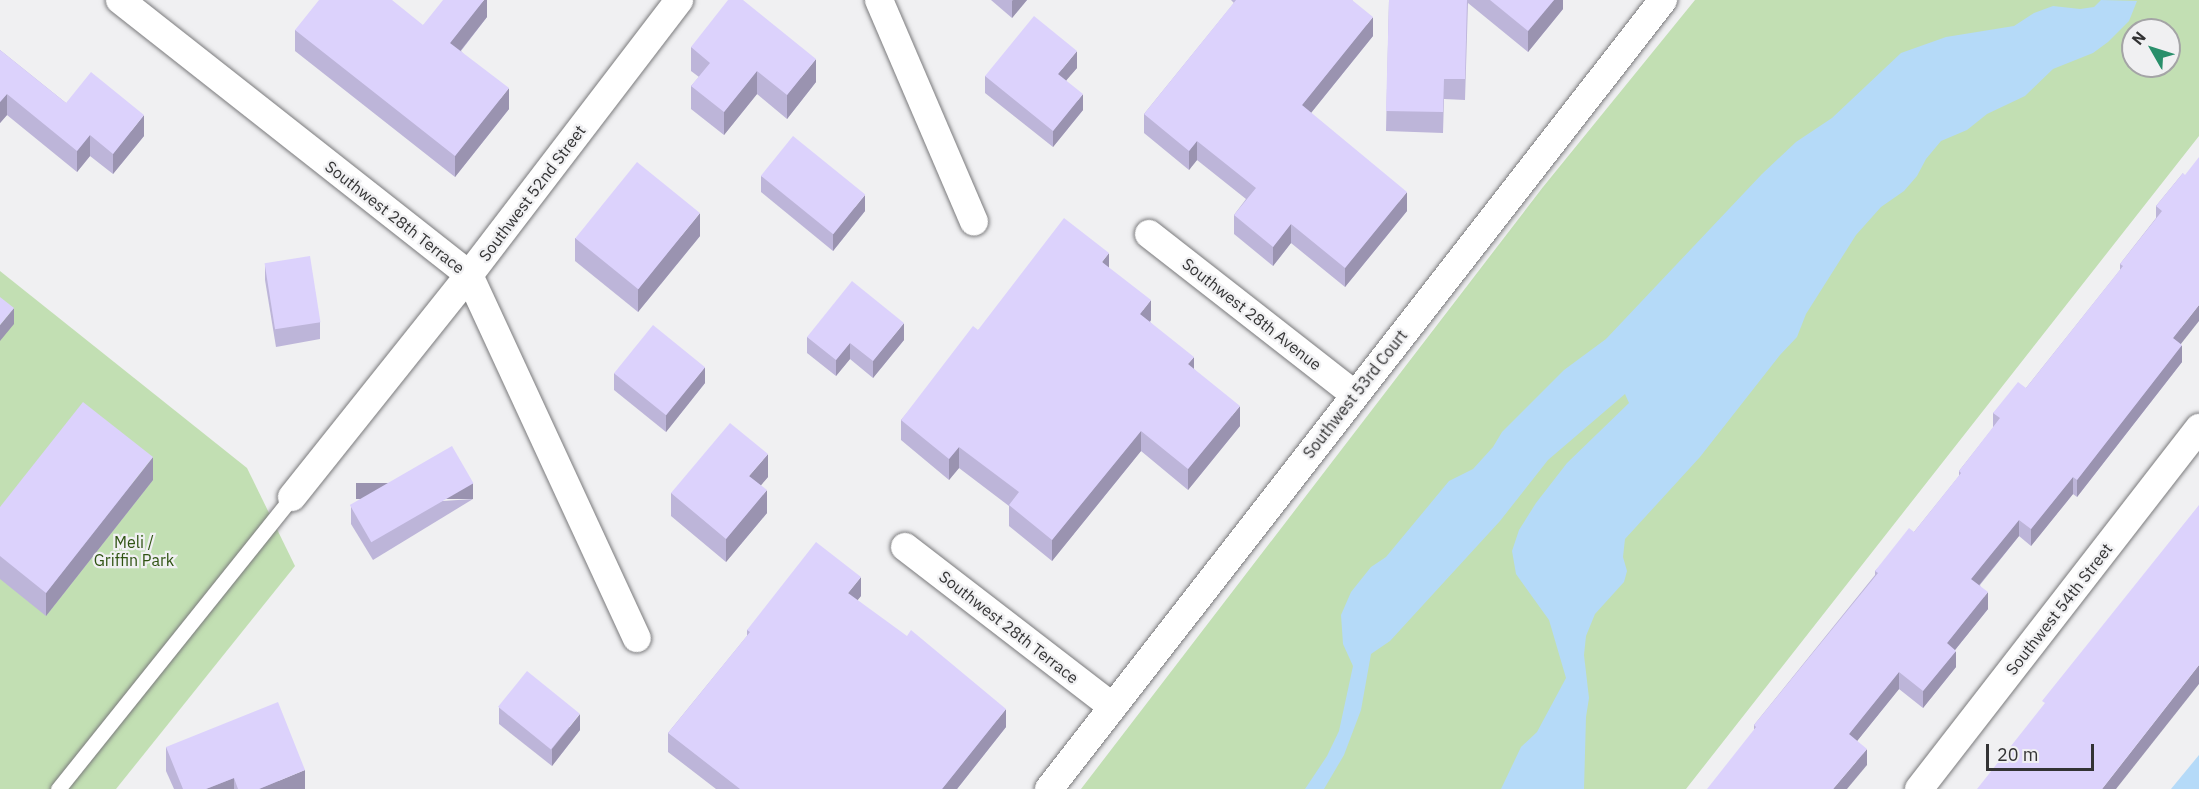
<!DOCTYPE html>
<style>
body{margin:0}
#map{position:relative;width:2199px;height:789px;overflow:hidden;background:#f0f0f2;font-family:"IBM Plex Sans",sans-serif}
div>[style]{position:absolute}
[style*='--x']{left:calc(var(--x)*1px);top:calc(var(--y)*1px);width:calc(var(--w)*1px);rotate:calc(var(--a)*1deg)}
.green>*{inset:0;background:#c2dfb3}
.water>*{inset:0;background:#b5daf8}
.roads{filter:drop-shadow(0 0 2px #7a7a7c) drop-shadow(0 0 2px #7a7a7c)}
.service>*{height:15px;margin:-7.5px;padding:0 7.5px;transform-origin:7.5px;border-radius:7.5px;background:#fff}
.minor>*{height:28px;margin:-14px;padding:0 14px;transform-origin:14px;border-radius:14px;background:#fff}
.wall>*{inset:0;background:#bdb5d9}
.shaded-wall>*{inset:0;background:#9a93b0;transform-origin:0 0}
.building>*{inset:0;background:#dcd2fc;transform-origin:0 0}
span{translate:-50% -50%;white-space:nowrap;text-align:center;line-height:1.15;-webkit-text-stroke:4.5px #f0f0f2;paint-order:stroke}
.street-label{font-size:16px;color:#333334}
.park-label{font-size:16px;color:#2f5312}
.north{position:absolute;left:2121px;top:18px;width:60px;height:60px;box-sizing:border-box;background:#f0f0f2;border:2px solid #a4a4a6;border-radius:50%;rotate:309deg;font-size:16px;font-weight:700;line-height:24px;text-align:center;color:#333334}
.north::after{content:'';display:block;margin:auto;width:21px;height:27px;background:#298f6b;clip-path:polygon(50% 0,100% 100%,50% 72%,0 100%)}
.scale{position:absolute;left:1986px;top:744px;width:108px;height:27px;box-sizing:border-box;border:3px solid #333334;border-top:0;padding-left:8px;font-size:18px;line-height:21px;white-space:nowrap;color:#333334;-webkit-text-stroke:4px #f0f0f2;paint-order:stroke}
</style>
<div id="map">
<div class="green">
<i style="clip-path:polygon(evenodd,1695px 0,2199px 0,2199px 136px,1686px 789px,1081px 789px,1543px 187px,1695px 0,2133px 30px,2169px 30px,2169px 66px,2133px 66px,2133px 30px)"></i>
<i style="clip-path:polygon(0 271px,247px 468px,295px 566px,116px 789px,0 789px)"></i>
</div>
<div class="water">
<i style="clip-path:polygon(2101px 0,2137px 1px,2129px 21px,2108px 42px,2093px 53px,2053px 69px,2025px 96px,1987px 114px,1967px 130px,1941px 141px,1926px 159px,1917px 176px,1904px 191px,1881px 207px,1856px 235px,1806px 314px,1797px 337px,1780px 355px,1700px 457px,1625px 539px,1623px 557px,1627px 571px,1624px 582px,1595px 614px,1586px 636px,1584px 655px,1589px 698px,1586px 717px,1584px 789px,1501px 789px,1521px 747px,1537px 732px,1566px 678px,1549px 620px,1516px 574px,1512px 551px,1519px 530px,1536px 503px,1567px 463px,1629px 403px,1625px 394px,1548px 460px,1500px 521px,1390px 641px,1371px 654px,1361px 710px,1344px 755px,1324px 789px,1305px 789px,1327px 756px,1339px 731px,1353px 666px,1343px 644px,1341px 615px,1351px 592px,1371px 567px,1386px 557px,1449px 481px,1473px 469px,1493px 447px,1502px 432px,1564px 370px,1606px 339px,1762px 174px,1796px 142px,1832px 118px,1901px 53px,1946px 37px,2014px 26px,2034px 13px,2053px 6px,2080px 9px,2094px 7px)"></i>
<i style="clip-path:polygon(2199px 755px,2199px 789px,2171px 789px)"></i>
</div>
<div class="roads">
<div class="service">
<i style="--x:58;--y:789;--w:374;--a:-51.3"></i>
</div>
<div class="minor">
<i style="--x:120;--y:0;--w:444;--a:38.2"></i>
<i style="--x:469;--y:275;--w:400;--a:65.2"></i>
<i style="--x:879;--y:0;--w:241;--a:66.8"></i>
<i style="--x:1149;--y:234;--w:261;--a:38"></i>
<i style="--x:292;--y:497;--w:284;--a:-51.4"></i>
<i style="--x:469;--y:275;--w:346;--a:-52.6"></i>
<i style="--x:905;--y:547;--w:262;--a:37.6"></i>
<i style="--x:1049;--y:789;--w:1000;--a:-52.11"></i>
<i style="--x:1919;--y:789;--w:457;--a:-52.2"></i>
</div>
</div>
<div class="wall">
<i style="clip-path:polygon(487px 0,487px 17px,461px 51px,509px 109px,455px 177px,295px 51px,295px 30px,423px 25px)"></i>
<i style="clip-path:polygon(991px 0,1027px 0,1012px 18px)"></i>
<i style="clip-path:polygon(1231px 0,1352px 0,1373px 36px,1311px 113px,1407px 211px,1345px 287px,1291px 243px,1273px 266px,1234px 234px,1234px 215px,1246px 199px,1197px 160px,1189px 170px,1144px 133px,1144px 114px,1234px 3px)"></i>
<i style="clip-path:polygon(1389px 0,1563px 0,1563px 9px,1528px 52px,1468px 3px,1465px 100px,1444px 99px,1443px 133px,1386px 131px)"></i>
<i style="clip-path:polygon(691px 47px,816px 82px,787px 119px,757px 94px,724px 135px,691px 109px,691px 86px,699px 77px,691px 71px)"></i>
<i style="clip-path:polygon(0 50px,66px 103px,144px 136px,113px 174px,90px 156px,77px 172px,7px 115px,0 123px)"></i>
<i style="clip-path:polygon(1077px 68px,1066px 80px,1083px 110px,1053px 147px,985px 93px,985px 76px)"></i>
<i style="clip-path:polygon(2183px 173px,2181px 344px,2182px 362px,2077px 497px,2073px 494px,2031px 546px,2019px 536px,1980px 585px,1988px 609px,1955px 650px,1956px 667px,1923px 708px,1899px 689px,1857px 741px,1867px 765px,1754px 729px,1754px 725px,1875px 575px,1875px 571px,1914px 532px,1959px 476px,1959px 471px,1993px 428px,1993px 413px,2026px 388px,2120px 270px,2120px 264px,2156px 218px,2156px 206px)"></i>
<i style="clip-path:polygon(761px 176px,865px 211px,833px 251px,761px 192px)"></i>
<i style="clip-path:polygon(700px 236px,638px 312px,575px 261px,575px 238px)"></i>
<i style="clip-path:polygon(265px 264px,320px 322px,320px 339px,276px 347px,265px 280px)"></i>
<i style="clip-path:polygon(1109px 268px,1151px 320px,1150px 322px,1194px 369px,1240px 426px,1188px 490px,1141px 451px,1052px 561px,1009px 526px,1009px 506px,959px 468px,949px 480px,901px 440px,901px 420px,978px 330px)"></i>
<i style="clip-path:polygon(807px 337px,904px 340px,873px 378px,850px 359px,836px 376px,807px 353px)"></i>
<i style="clip-path:polygon(614px 373px,705px 383px,666px 432px,614px 390px)"></i>
<i style="clip-path:polygon(768px 477px,761px 485px,767px 513px,726px 562px,671px 516px,671px 493px)"></i>
<i style="clip-path:polygon(153px 480px,46px 616px,0 579px,0 507px)"></i>
<i style="clip-path:polygon(473px 499px,373px 560px,351px 524px,351px 507px)"></i>
<i style="clip-path:polygon(861px 596px,857px 600px,1006px 727px,957px 789px,716px 789px,668px 752px,668px 733px,747px 636px,747px 630px)"></i>
<i style="clip-path:polygon(499px 707px,580px 730px,552px 766px,499px 724px)"></i>
<i style="clip-path:polygon(166px 747px,305px 789px,174px 789px,166px 771px)"></i>
</div>
<div class="shaded-wall">
<i style="clip-path:polygon(484px 0,487px 0,487px 17px,450px 64px,450px 43px)"></i>
<i style="clip-path:polygon(1013px 0,1027px 0,1012px 18px,1012px 1px)"></i>
<i style="clip-path:polygon(1554px 0,1563px 0,1563px 9px,1528px 52px,1528px 31px)"></i>
<i style="clip-path:polygon(1373px 17px,1373px 36px,1302px 124px,1302px 105px)"></i>
<i style="clip-path:polygon(1077px 51px,1077px 68px,1058px 90px,1058px 74px)"></i>
<i style="clip-path:polygon(816px 59px,816px 82px,787px 119px,787px 95px)"></i>
<i style="clip-path:polygon(757px 71px,757px 94px,724px 135px,724px 112px)"></i>
<i style="clip-path:polygon(509px 88px,509px 109px,455px 177px,455px 156px)"></i>
<i style="clip-path:polygon(7px 94px,7px 115px,0 123px,0 102px)"></i>
<i style="clip-path:polygon(1083px 94px,1083px 110px,1053px 147px,1053px 131px)"></i>
<i style="clip-path:polygon(144px 115px,144px 136px,113px 174px,113px 154px)"></i>
<i style="clip-path:polygon(90px 135px,90px 156px,77px 172px,77px 151px)"></i>
<i style="clip-path:polygon(1197px 141px,1197px 160px,1189px 170px,1189px 151px)"></i>
<i style="clip-path:polygon(1407px 192px,1407px 211px,1345px 287px,1345px 268px)"></i>
<i style="clip-path:polygon(865px 195px,865px 211px,833px 251px,833px 234px)"></i>
<i style="clip-path:polygon(700px 213px,700px 236px,638px 312px,638px 289px)"></i>
<i style="clip-path:polygon(1291px 224px,1291px 243px,1273px 266px,1273px 247px)"></i>
<i style="clip-path:polygon(1109px 253px,1109px 273px,1102px 262px)"></i>
<i style="clip-path:polygon(1151px 300px,1151px 320px,1140px 335px,1140px 314px)"></i>
<i style="clip-path:polygon(2199px 305px,2199px 321px,2173px 354px,2173px 338px)"></i>
<i style="clip-path:polygon(14px 308px,14px 324px,0 341px,0 325px)"></i>
<i style="clip-path:polygon(904px 323px,904px 340px,873px 378px,873px 361px)"></i>
<i style="clip-path:polygon(850px 343px,850px 359px,836px 376px,836px 360px)"></i>
<i style="clip-path:polygon(2182px 345px,2182px 362px,2077px 497px,2077px 480px)"></i>
<i style="clip-path:polygon(1194px 357px,1194px 378px,1188px 364px)"></i>
<i style="clip-path:polygon(705px 367px,705px 383px,666px 432px,666px 415px)"></i>
<i style="clip-path:polygon(1240px 406px,1240px 426px,1188px 490px,1188px 469px)"></i>
<i style="clip-path:polygon(1141px 431px,1141px 451px,1052px 561px,1052px 540px)"></i>
<i style="clip-path:polygon(959px 447px,959px 468px,949px 480px,949px 459px)"></i>
<i style="clip-path:polygon(768px 454px,768px 477px,749px 499px,749px 476px)"></i>
<i style="clip-path:polygon(153px 457px,153px 480px,46px 616px,46px 593px)"></i>
<i style="clip-path:polygon(2073px 477px,2073px 494px,2031px 546px,2031px 529px)"></i>
<i style="left:473px;top:483px;width:16px;height:117px;rotate:90deg"></i>
<i style="clip-path:polygon(767px 490px,767px 513px,726px 562px,726px 539px)"></i>
<i style="clip-path:polygon(2019px 520px,2019px 536px,1971px 595px,1971px 579px)"></i>
<i style="clip-path:polygon(861px 577px,861px 596px,848px 612px,848px 593px)"></i>
<i style="clip-path:polygon(1988px 592px,1988px 609px,1947px 660px,1947px 643px)"></i>
<i style="clip-path:polygon(1956px 651px,1956px 667px,1923px 708px,1923px 691px)"></i>
<i style="clip-path:polygon(2199px 665px,2199px 684px,2116px 789px,2102px 789px)"></i>
<i style="clip-path:polygon(1899px 672px,1899px 689px,1849px 751px,1849px 734px)"></i>
<i style="clip-path:polygon(1006px 709px,1006px 727px,957px 789px,942px 789px)"></i>
<i style="clip-path:polygon(580px 714px,580px 730px,552px 766px,552px 749px)"></i>
<i style="clip-path:polygon(1867px 749px,1867px 765px,1847px 789px,1833px 789px)"></i>
<i style="clip-path:polygon(305px 770px,305px 789px,259px 789px)"></i>
<i style="clip-path:polygon(234px 778px,234px 789px,206px 789px)"></i>
</div>
<div class="building">
<i style="clip-path:polygon(319px 0,392px 0,423px 25px,443px 0,484px 0,450px 43px,509px 88px,455px 156px,295px 30px)"></i>
<i style="clip-path:polygon(728px 0,743px 0,816px 59px,787px 95px,757px 71px,724px 112px,691px 86px,710px 63px,691px 47px)"></i>
<i style="clip-path:polygon(1236px 0,1352px 0,1373px 17px,1302px 105px,1407px 192px,1345px 268px,1291px 224px,1273px 247px,1234px 215px,1256px 188px,1197px 141px,1189px 151px,1144px 114px)"></i>
<i style="clip-path:polygon(1389px 0,1467px 0,1465px 79px,1444px 79px,1443px 112px,1386px 111px)"></i>
<i style="clip-path:polygon(1490px 0,1554px 0,1528px 31px)"></i>
<i style="clip-path:polygon(1034px 16px,1077px 51px,1058px 74px,1083px 94px,1053px 131px,985px 76px)"></i>
<i style="clip-path:polygon(0 50px,66px 103px,91px 72px,144px 115px,113px 154px,90px 135px,77px 151px,7px 94px,0 102px)"></i>
<i style="left:793px;top:136px;width:93px;height:51px;rotate:39deg"></i>
<i style="clip-path:polygon(2199px 157px,2199px 305px,2173px 338px,2182px 345px,2077px 480px,2073px 477px,2031px 529px,2019px 520px,1971px 579px,1988px 592px,1947px 643px,1956px 651px,1923px 691px,1899px 672px,1849px 734px,1867px 749px,1833px 789px,1707px 789px,1756px 727px,1754px 725px,1878px 573px,1875px 571px,1909px 528px,1914px 532px,1961px 473px,1959px 471px,2000px 418px,1993px 413px,2018px 382px,2026px 388px,2123px 266px,2120px 264px,2162px 211px,2156px 206px,2183px 173px,2185px 175px)"></i>
<i style="left:637px;top:162px;width:81px;height:98px;rotate:39deg"></i>
<i style="clip-path:polygon(1064px 218px,1109px 253px,1102px 262px,1151px 300px,1140px 314px,1194px 357px,1188px 364px,1240px 406px,1188px 469px,1141px 431px,1052px 540px,1009px 505px,1019px 492px,959px 447px,949px 459px,901px 420px,973px 326px,978px 330px)"></i>
<i style="left:310px;top:256px;width:67px;height:46px;rotate:81deg"></i>
<i style="clip-path:polygon(852px 281px,904px 323px,873px 361px,850px 343px,836px 360px,807px 337px)"></i>
<i style="clip-path:polygon(0 297px,14px 308px,0 325px)"></i>
<i style="left:653px;top:325px;width:67px;height:62px;rotate:39deg"></i>
<i style="clip-path:polygon(83px 402px,153px 457px,46px 593px,0 556px,0 507px)"></i>
<i style="clip-path:polygon(730px 423px,768px 454px,749px 476px,767px 490px,726px 539px,671px 493px)"></i>
<i style="left:452px;top:446px;width:43px;height:118px;rotate:60deg"></i>
<i style="clip-path:polygon(2199px 505px,2199px 665px,2102px 789px,1977px 789px,2045px 703px,2042px 701px)"></i>
<i style="clip-path:polygon(816px 542px,861px 577px,848px 593px,907px 636px,911px 630px,1006px 709px,942px 789px,740px 789px,668px 733px,750px 632px,747px 630px)"></i>
<i style="left:527px;top:671px;width:68px;height:46px;rotate:39deg"></i>
<i style="clip-path:polygon(278px 702px,305px 770px,259px 789px,238px 789px,234px 778px,206px 789px,183px 789px,166px 747px)"></i>
</div>
<div class="street-label">
<span style="left:532px;top:193px;rotate:-53deg">Southwest 52nd Street</span>
<span style="left:395px;top:217px;rotate:38deg">Southwest 28th Terrace</span>
<span style="left:1252px;top:314px;rotate:38deg">Southwest 28th Avenue</span>
<span style="left:1355px;top:394px;rotate:-52deg">Southwest 53rd Court</span>
<span style="left:2059px;top:609px;rotate:-52deg">Southwest 54th Street</span>
<span style="left:1009px;top:627px;rotate:38deg">Southwest 28th Terrace</span>
</div>
<div class="park-label">
<span style="left:134px;top:551px">Meli /<br>Griffin Park</span>
</div>
<div class="north">N</div>
<div class="scale">20 m</div>
</div>
